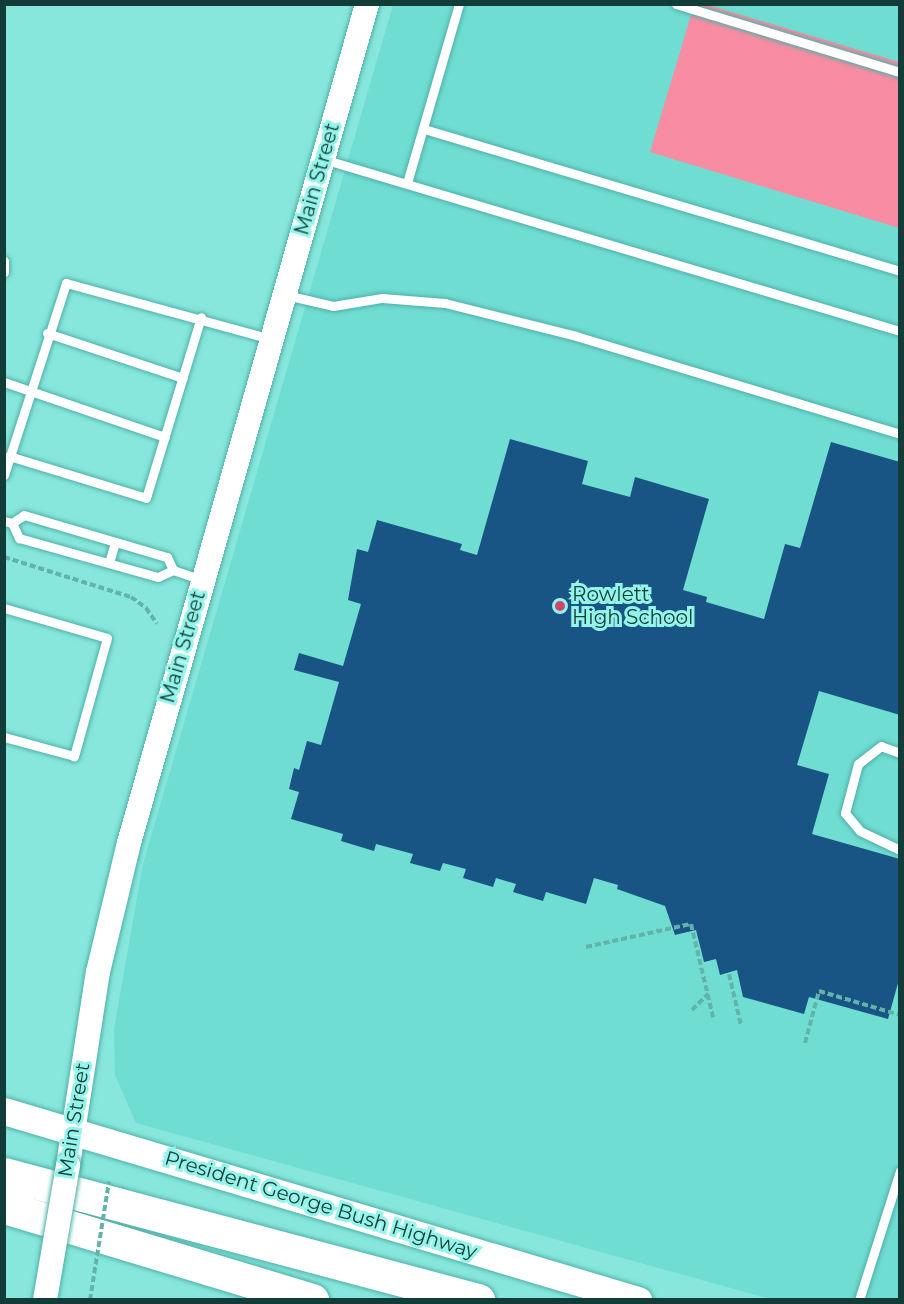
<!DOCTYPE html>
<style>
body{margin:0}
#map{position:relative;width:904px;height:1304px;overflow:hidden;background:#87e7dd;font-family:Montserrat,sans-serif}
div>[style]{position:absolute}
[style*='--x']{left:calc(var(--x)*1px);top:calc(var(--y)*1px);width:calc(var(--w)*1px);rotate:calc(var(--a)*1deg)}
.built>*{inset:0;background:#70ddd3}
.green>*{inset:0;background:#f88ca2}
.building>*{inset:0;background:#185484}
.path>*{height:4px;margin-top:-2px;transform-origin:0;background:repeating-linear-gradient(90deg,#63b3ab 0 6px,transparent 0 9px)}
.roads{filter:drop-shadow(0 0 2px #4eb0a7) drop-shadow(0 0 2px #4eb0a7)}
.service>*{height:9px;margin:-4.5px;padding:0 4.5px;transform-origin:4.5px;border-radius:4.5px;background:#fff}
.tertiary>*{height:24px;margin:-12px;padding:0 12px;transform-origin:12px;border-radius:12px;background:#fff}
.secondary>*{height:27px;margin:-13.5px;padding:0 13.5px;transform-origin:13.5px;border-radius:13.5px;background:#fff}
.motorway>*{height:33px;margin:-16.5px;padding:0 16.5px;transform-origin:16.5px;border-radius:16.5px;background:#fff}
.path-bridge>*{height:4px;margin-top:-2px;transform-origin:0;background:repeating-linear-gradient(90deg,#63b3ab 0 6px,transparent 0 9px)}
.bridges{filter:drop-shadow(0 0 2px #4eb0a7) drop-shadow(0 0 2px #4eb0a7)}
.tertiary-bridge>*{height:24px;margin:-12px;padding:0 12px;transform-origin:12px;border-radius:12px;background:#fff}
.dots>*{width:16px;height:16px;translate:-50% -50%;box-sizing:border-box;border:3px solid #94f4ea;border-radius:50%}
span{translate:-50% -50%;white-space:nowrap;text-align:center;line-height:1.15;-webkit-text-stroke:6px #94f4ea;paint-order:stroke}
.street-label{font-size:20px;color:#123c38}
.poi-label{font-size:20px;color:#123c38}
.left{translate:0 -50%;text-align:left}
.frame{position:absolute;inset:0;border:6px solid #123c38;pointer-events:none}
</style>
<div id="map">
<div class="built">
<i style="clip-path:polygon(393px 5px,899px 5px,899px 1299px,770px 1299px,136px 1123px,115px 1075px,114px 1029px,143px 864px)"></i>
</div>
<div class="green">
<i style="clip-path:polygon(694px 5px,708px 5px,899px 62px,899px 228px,650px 152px)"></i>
</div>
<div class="building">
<i style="clip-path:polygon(510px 439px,588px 461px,582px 484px,630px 497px,635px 477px,709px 499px,683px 590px,707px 597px,706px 602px,764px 619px,785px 544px,800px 548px,831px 442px,900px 462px,900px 715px,819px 691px,797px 765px,829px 774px,812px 834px,900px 859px,900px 976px,888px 1019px,809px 997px,804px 1014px,743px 997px,737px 970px,720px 975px,716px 959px,704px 962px,696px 930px,675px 935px,665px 906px,617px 889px,618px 885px,594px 878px,586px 904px,546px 892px,543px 901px,513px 892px,516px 884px,496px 878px,493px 887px,463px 878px,466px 869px,443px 863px,440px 871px,410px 863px,413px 854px,376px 844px,374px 851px,341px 841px,343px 834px,291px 819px,299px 792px,289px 789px,294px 768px,299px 770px,307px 741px,321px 745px,339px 682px,294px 670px,299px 653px,343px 666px,361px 604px,348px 600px,357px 549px,368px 552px,377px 520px,462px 544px,460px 550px,477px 555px)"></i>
</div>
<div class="path">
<i style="--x:4;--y:557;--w:133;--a:17.5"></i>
<i style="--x:131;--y:597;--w:19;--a:36"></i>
<i style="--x:146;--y:608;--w:19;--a:55"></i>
<i style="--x:586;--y:947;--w:107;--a:-12.4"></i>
<i style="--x:691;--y:924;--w:96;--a:76.7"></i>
<i style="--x:729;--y:974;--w:52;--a:76.8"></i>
<i style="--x:692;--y:1010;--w:23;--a:-45"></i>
<i style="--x:805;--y:1043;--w:54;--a:-74.9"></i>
<i style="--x:819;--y:991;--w:84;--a:16.5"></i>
</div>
<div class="roads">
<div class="service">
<i style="--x:676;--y:4;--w:234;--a:16.9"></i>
<i style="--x:424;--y:129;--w:497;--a:16.6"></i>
<i style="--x:323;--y:159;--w:602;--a:16.6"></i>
<i style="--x:407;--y:183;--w:186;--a:-73.8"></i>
<i style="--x:4;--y:261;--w:11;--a:90"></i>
<i style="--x:286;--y:295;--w:48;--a:13.2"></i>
<i style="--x:333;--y:306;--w:50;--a:-9.3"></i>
<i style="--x:382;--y:298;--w:63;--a:4.5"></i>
<i style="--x:445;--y:303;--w:135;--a:14.1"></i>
<i style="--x:576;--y:336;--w:338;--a:16.8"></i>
<i style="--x:47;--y:333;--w:143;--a:18.3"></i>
<i style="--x:4;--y:382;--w:170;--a:18.9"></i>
<i style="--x:9;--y:456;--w:143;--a:17"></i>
<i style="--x:146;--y:498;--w:189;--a:-73.1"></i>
<i style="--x:4;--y:475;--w:202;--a:-72.1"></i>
<i style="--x:66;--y:283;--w:213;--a:15.3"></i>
<i style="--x:4;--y:521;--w:8;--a:14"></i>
<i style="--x:12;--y:523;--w:14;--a:-34"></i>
<i style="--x:24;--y:515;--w:149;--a:16.4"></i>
<i style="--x:167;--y:557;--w:14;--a:65"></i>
<i style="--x:12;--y:523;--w:17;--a:65"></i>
<i style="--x:19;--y:538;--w:144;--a:15.7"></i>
<i style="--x:158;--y:577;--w:17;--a:-25"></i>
<i style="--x:173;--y:570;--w:31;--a:19"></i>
<i style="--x:109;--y:563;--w:22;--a:-74"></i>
<i style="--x:4;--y:608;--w:107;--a:16.2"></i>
<i style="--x:107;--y:638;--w:123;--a:105.6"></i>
<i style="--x:74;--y:756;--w:73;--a:-164.8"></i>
<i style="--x:900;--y:753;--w:20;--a:-160"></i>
<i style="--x:881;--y:746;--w:29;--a:142"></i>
<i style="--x:858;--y:764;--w:51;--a:104.9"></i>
<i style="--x:845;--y:813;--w:23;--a:50"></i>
<i style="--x:860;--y:831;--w:44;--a:25.4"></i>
<i style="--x:859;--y:1300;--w:135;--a:-72.4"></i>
</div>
<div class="tertiary">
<i style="--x:68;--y:1165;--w:195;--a:-81.2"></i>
<i style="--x:98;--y:972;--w:133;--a:-76.5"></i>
<i style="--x:129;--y:843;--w:872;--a:-74.16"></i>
</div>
<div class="secondary">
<i style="--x:4;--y:1111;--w:662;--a:16.6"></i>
</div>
<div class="motorway">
<i style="--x:4;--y:1174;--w:491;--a:14.9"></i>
<i style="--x:4;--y:1207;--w:322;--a:16.8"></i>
</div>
</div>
<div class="path-bridge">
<i style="--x:90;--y:1300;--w:120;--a:-80.9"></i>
</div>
<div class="bridges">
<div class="tertiary-bridge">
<i style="--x:45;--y:1300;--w:137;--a:-80.3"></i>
</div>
</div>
<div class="dots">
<i style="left:560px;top:606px;background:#d2446d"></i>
</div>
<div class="street-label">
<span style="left:317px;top:179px;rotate:-74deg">Main Street</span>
<span style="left:183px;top:647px;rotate:-74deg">Main Street</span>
<span style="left:74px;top:1120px;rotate:-81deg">Main Street</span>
<span style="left:321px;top:1205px;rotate:17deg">President George Bush Highway</span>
</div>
<div class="poi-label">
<span class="left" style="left:572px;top:606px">Rowlett<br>High School</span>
</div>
<div class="frame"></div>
</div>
